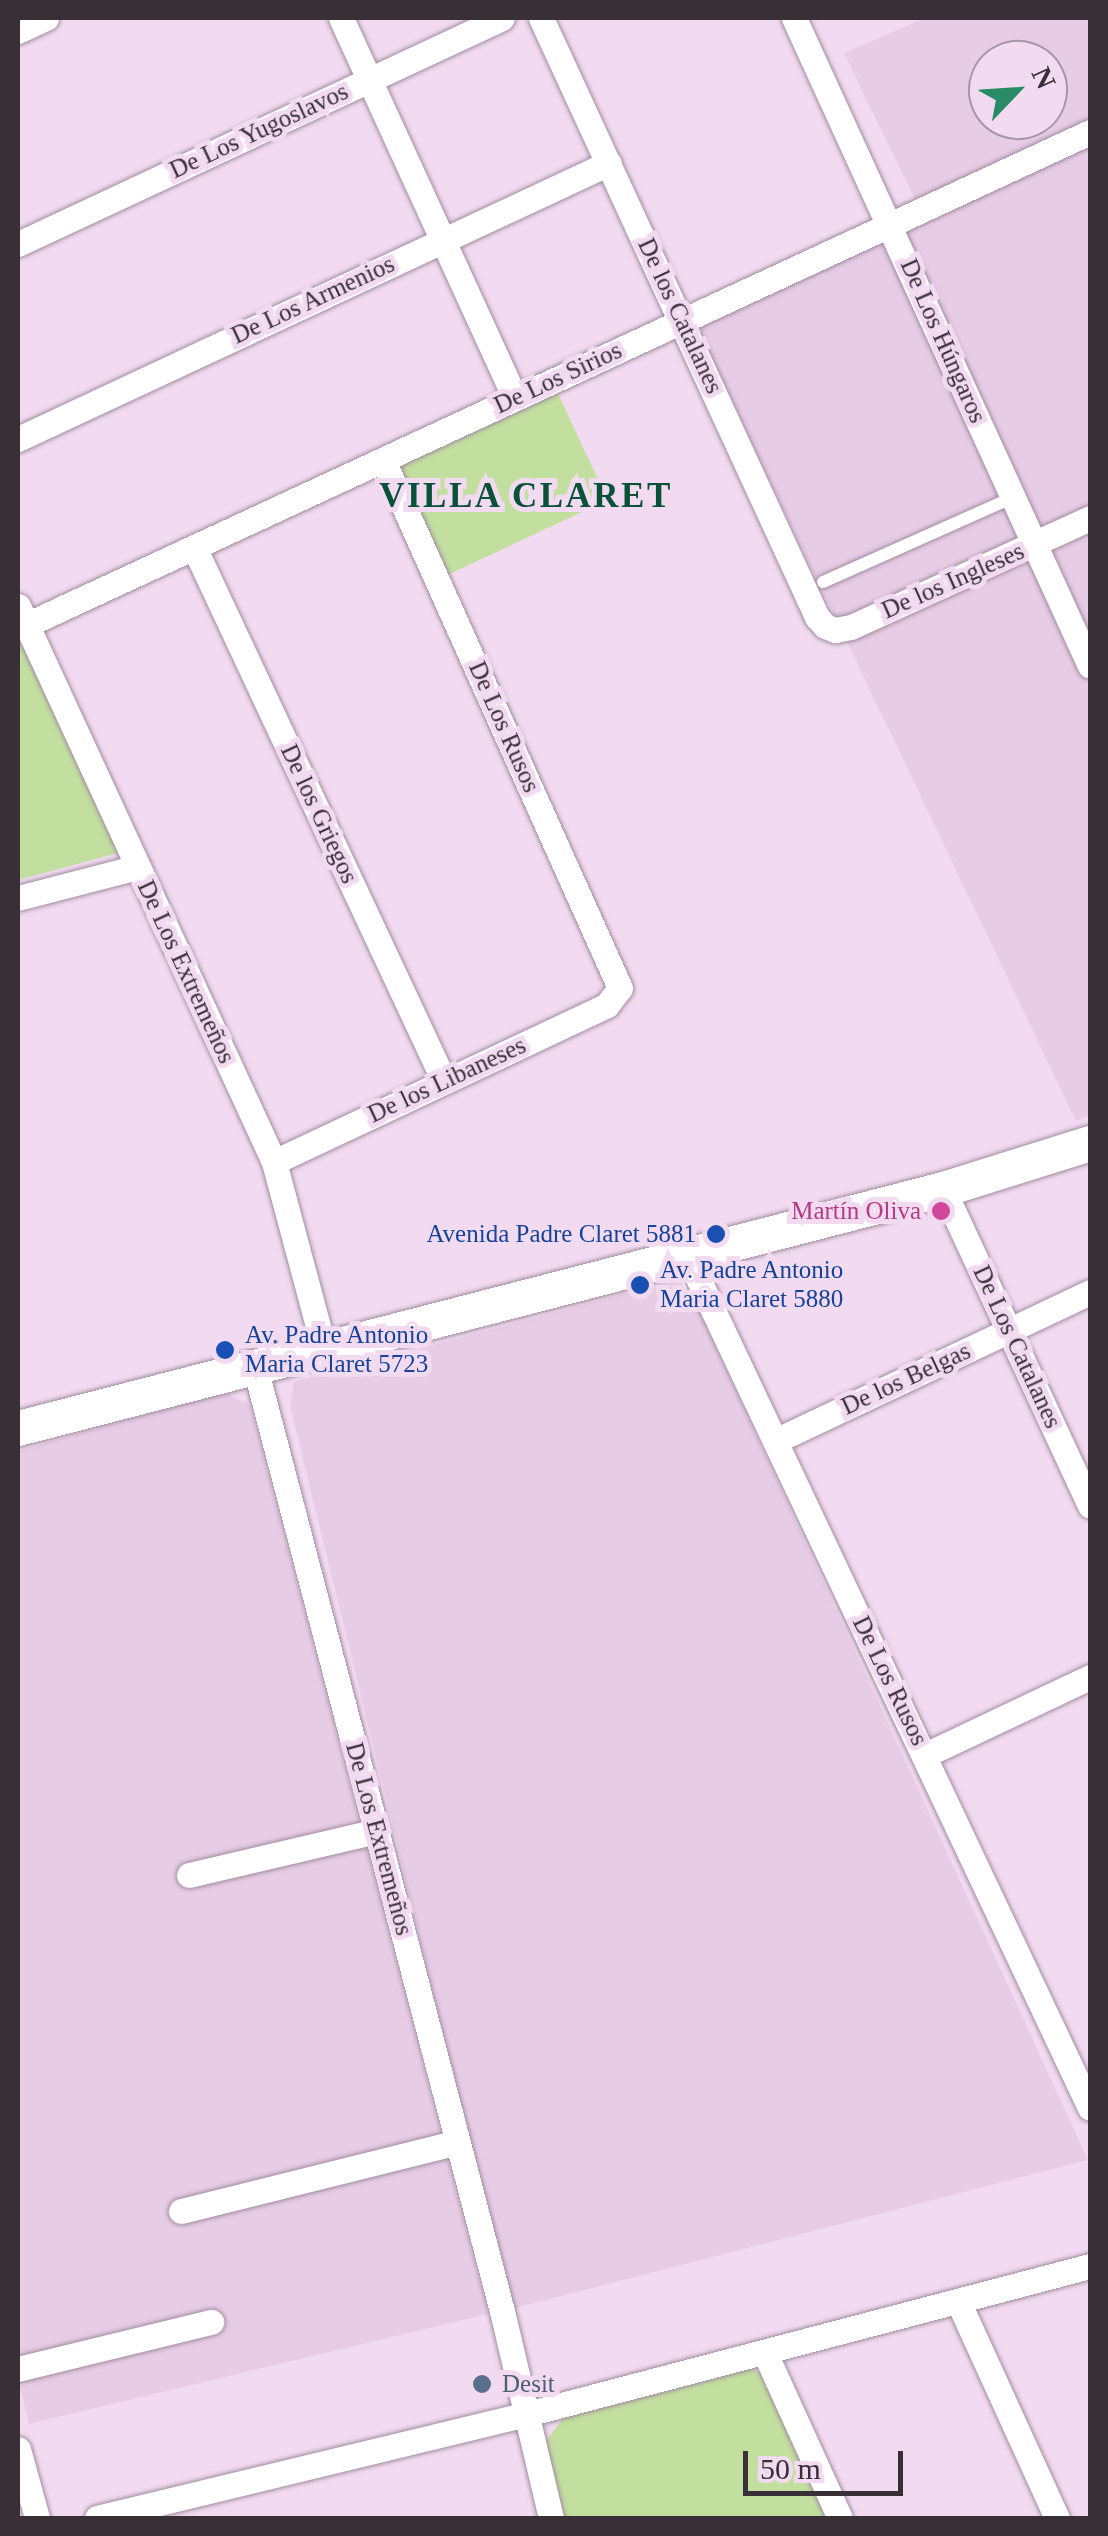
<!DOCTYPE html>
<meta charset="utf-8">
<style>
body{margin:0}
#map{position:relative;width:1108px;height:2536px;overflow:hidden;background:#f2dbf1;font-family:Georgia,serif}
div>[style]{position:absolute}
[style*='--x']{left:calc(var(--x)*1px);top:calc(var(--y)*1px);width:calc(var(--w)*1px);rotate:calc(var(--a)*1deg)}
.built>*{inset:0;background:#e7cce6}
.green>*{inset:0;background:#c3df9f;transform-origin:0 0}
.roads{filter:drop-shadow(0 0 2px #a18ca0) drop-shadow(0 0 2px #a18ca0)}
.service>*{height:12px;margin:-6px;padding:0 6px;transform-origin:6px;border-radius:6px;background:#fff}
.minor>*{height:25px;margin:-12.5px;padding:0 12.5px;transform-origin:12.5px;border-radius:12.5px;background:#fff}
.secondary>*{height:35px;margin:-17.5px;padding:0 17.5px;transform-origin:17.5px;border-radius:17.5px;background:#fff}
.dots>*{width:28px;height:28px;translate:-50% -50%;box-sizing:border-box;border:5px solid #f2dbf1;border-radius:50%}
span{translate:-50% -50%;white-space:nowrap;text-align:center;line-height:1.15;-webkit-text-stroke:10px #f2dbf1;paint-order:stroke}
.street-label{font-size:25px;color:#382f37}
.hotel-label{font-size:25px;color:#b23c85}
.right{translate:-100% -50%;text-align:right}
.transit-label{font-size:25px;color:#164399}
.left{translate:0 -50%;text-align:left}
.service-label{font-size:25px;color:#4e5e75}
.district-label{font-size:35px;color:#095138;font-weight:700;letter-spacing:2.5px}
.frame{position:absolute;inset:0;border:20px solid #382f37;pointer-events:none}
.north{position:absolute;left:968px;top:40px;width:100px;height:100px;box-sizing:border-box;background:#f2dbf1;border:2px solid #a896a7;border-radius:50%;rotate:65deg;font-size:28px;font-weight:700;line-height:40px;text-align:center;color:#382f37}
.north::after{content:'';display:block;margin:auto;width:35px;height:45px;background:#298b65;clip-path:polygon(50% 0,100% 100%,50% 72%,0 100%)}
.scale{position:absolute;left:743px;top:2451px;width:160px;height:45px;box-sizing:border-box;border:5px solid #382f37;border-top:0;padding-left:12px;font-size:30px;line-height:35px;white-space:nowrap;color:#382f37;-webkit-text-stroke:8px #f2dbf1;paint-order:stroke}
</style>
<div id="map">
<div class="built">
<i style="clip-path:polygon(evenodd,925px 18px,1090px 18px,1090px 1115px,1076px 1121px,697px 328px,924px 218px,844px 53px,925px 18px,988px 60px,1048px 60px,1048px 120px,988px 120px,988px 60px)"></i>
<i style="clip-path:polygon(684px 1278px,1088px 2160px,511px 2309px,290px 1406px,294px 1382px)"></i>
<i style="clip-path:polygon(224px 1392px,250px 1405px,488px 2314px,29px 2424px,18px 2378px,18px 1451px)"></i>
</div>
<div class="green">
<i style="left:554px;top:385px;width:127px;height:183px;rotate:65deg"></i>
<i style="clip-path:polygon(18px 626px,121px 852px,18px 880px)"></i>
<i style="clip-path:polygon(748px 2367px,767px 2377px,831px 2518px,563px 2518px,545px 2442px,565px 2416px)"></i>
</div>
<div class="roads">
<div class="service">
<i style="--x:823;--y:582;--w:209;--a:-24"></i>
</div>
<div class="minor">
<i style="--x:341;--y:18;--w:418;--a:65.4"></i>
<i style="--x:541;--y:18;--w:660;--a:65.26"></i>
<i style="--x:817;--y:617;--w:12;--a:48"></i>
<i style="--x:825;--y:626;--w:11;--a:22"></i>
<i style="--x:835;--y:630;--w:16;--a:-11"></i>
<i style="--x:851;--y:627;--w:263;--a:-24.5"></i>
<i style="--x:794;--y:18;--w:712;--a:65.45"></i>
<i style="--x:18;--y:31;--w:31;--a:-25"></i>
<i style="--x:18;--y:244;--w:534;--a:-25.03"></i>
<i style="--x:18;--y:439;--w:652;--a:-25.03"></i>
<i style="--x:194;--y:547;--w:590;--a:64.91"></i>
<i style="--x:18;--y:606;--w:612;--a:65.28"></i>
<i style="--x:274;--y:1162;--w:194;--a:75"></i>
<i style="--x:26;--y:625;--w:1173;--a:-24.86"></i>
<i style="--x:18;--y:898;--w:124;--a:-14.5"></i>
<i style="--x:274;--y:1162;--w:368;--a:-25.2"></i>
<i style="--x:607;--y:1005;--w:21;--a:-53"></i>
<i style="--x:620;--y:988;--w:579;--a:-114.17"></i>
<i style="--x:943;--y:1189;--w:349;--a:65.1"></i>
<i style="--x:687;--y:1255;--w:943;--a:64.71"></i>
<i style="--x:255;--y:1367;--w:976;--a:75.34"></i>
<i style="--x:502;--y:2311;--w:213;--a:76.7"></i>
<i style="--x:775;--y:1441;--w:348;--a:-25.3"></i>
<i style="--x:925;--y:1755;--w:183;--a:-25.3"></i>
<i style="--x:189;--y:1875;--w:193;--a:-13.2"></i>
<i style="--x:181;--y:2211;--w:285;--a:-14"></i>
<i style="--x:958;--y:2301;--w:239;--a:65.5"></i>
<i style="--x:765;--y:2353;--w:181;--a:65.6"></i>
<i style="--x:18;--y:2369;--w:199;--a:-13.7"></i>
<i style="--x:18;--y:2449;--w:72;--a:74.6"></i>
<i style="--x:97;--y:2518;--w:442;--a:-13.6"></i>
<i style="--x:527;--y:2414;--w:582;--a:-14.73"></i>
</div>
<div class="secondary">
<i style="--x:18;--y:1428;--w:955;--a:-14.49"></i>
<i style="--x:943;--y:1189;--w:154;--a:-17.4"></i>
</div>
</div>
<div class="dots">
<i style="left:941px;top:1211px;background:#d1479c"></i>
<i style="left:716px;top:1234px;background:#1a4fb4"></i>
<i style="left:640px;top:1285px;background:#1a4fb4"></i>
<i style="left:225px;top:1350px;background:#1a4fb4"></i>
<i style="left:482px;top:2384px;background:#5c6f8a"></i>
</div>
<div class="street-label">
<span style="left:259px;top:131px;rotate:-25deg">De Los Yugoslavos</span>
<span style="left:313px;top:300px;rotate:-25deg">De Los Armenios</span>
<span style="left:680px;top:316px;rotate:65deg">De los Catalanes</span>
<span style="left:943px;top:341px;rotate:66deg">De Los Húngaros</span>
<span style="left:558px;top:378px;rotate:-25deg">De Los Sirios</span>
<span style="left:953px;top:581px;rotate:-24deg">De los Ingleses</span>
<span style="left:504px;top:727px;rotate:66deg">De Los Rusos</span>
<span style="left:319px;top:814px;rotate:65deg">De los Griegos</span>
<span style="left:186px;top:972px;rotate:65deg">De Los Extremeños</span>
<span style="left:447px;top:1080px;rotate:-25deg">De los Libaneses</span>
<span style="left:1017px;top:1347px;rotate:65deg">De Los Catalanes</span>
<span style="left:906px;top:1379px;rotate:-25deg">De los Belgas</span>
<span style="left:890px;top:1681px;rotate:64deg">De Los Rusos</span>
<span style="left:379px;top:1839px;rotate:75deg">De Los Extremeños</span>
</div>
<div class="hotel-label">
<span class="right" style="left:921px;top:1211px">Martín Oliva</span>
</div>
<div class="transit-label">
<span class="right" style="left:696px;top:1234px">Avenida Padre Claret 5881</span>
<span class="left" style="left:660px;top:1285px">Av. Padre Antonio<br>Maria Claret 5880</span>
<span class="left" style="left:245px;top:1350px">Av. Padre Antonio<br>Maria Claret 5723</span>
</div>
<div class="service-label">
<span class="left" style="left:502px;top:2384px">Desit</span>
</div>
<div class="district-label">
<span style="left:526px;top:496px">VILLA CLARET</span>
</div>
<div class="frame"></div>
<div class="north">N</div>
<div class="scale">50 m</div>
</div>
